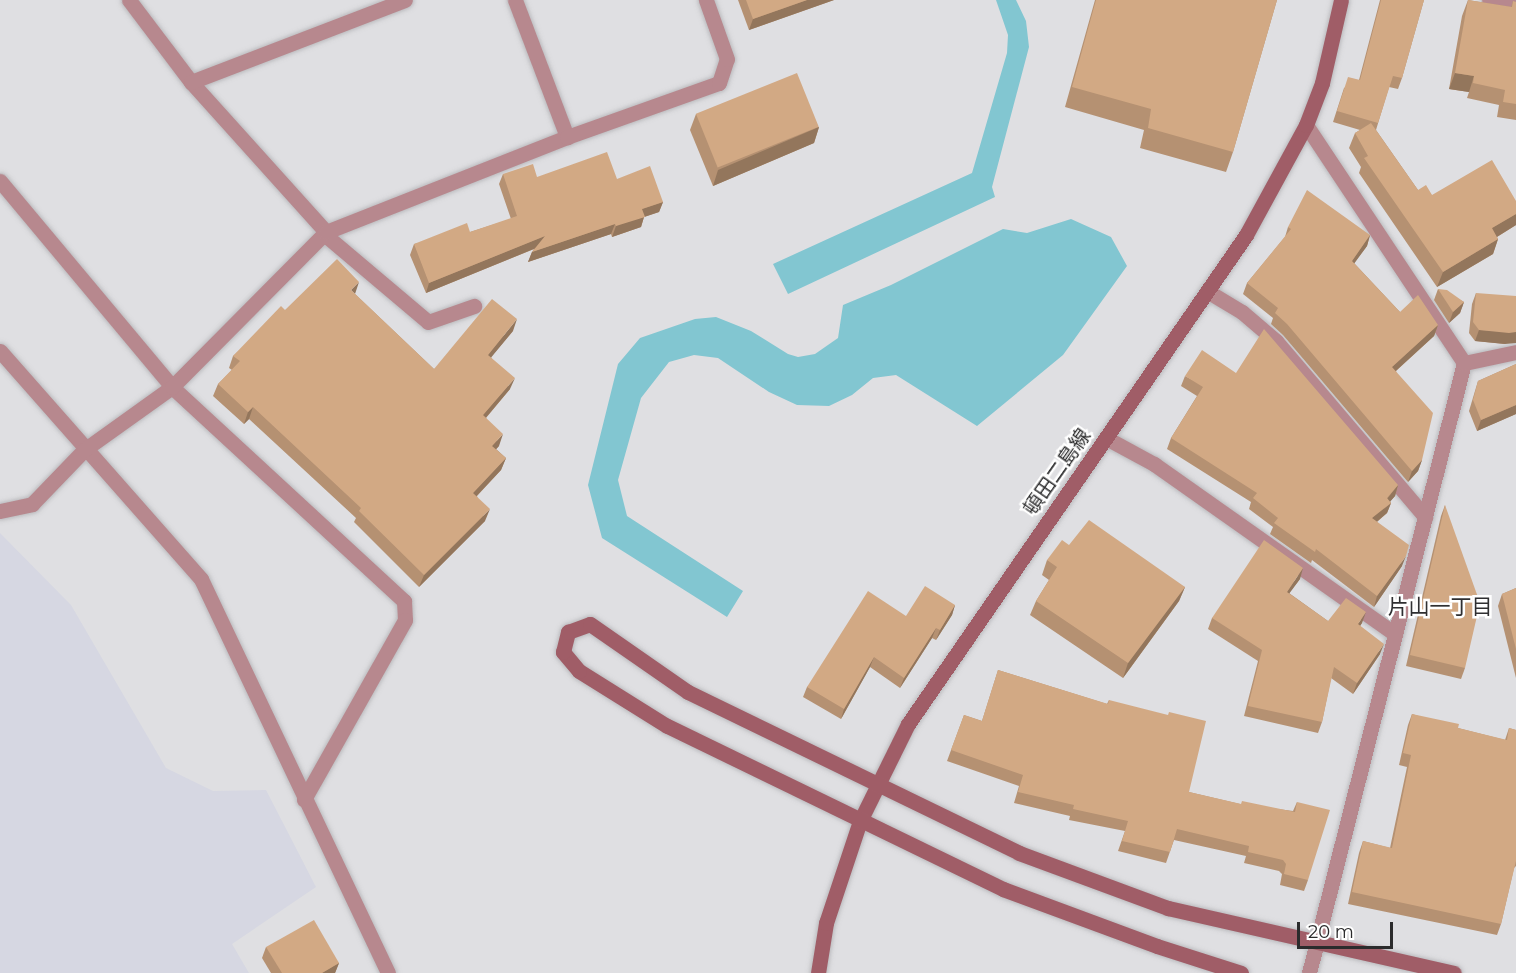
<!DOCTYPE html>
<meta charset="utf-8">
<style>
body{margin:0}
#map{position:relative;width:1516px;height:973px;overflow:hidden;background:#dfdfe2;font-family:Montserrat,"Noto Sans JP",sans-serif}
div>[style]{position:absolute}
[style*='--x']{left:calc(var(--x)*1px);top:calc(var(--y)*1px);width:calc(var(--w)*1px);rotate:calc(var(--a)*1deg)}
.built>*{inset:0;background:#d6d7e2}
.water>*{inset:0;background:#82c6d1}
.roads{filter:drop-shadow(0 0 2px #bbbbbe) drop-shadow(0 0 2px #bbbbbe)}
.lane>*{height:15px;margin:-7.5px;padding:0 7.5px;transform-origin:7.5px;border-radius:7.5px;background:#b7888e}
.street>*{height:15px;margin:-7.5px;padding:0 7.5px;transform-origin:7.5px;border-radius:7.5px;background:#b7888e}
.secondary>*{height:15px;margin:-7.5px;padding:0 7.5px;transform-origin:7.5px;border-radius:7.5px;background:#a05d67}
.wall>*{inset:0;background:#b59172}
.shaded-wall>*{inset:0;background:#93765c}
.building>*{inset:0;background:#d2a984;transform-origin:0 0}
span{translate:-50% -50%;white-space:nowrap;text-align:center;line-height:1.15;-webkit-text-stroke:5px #fff;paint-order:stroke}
.street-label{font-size:20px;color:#2b2b2c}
.neighbourhood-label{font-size:21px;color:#2f2f31}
.scale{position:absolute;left:1297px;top:922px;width:96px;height:27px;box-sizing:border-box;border:3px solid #2b2b2c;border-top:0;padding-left:8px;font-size:18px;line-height:21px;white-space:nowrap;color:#2b2b2c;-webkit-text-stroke:4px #fff;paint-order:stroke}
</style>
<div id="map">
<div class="built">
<i style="clip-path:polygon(0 533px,71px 605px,166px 768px,213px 791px,266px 790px,316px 887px,232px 944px,249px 973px,0 973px)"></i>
</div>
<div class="water">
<i style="clip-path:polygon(996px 0,1016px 0,1026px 21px,1029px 47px,992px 187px,995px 197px,788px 294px,773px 264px,972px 173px,1007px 53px,1008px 35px)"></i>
<i style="clip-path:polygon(1071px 219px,1111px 237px,1127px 266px,1063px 355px,977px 426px,896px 375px,873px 378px,852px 395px,829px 406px,797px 405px,769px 392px,718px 358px,694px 355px,669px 362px,641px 398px,618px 480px,627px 516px,743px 591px,727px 617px,602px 538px,588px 485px,618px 364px,640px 338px,695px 319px,716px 317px,751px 331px,788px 354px,798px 357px,815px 354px,838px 338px,843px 305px,891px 285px,1003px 229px,1027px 233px)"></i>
</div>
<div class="roads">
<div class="lane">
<i style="--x:1207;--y:291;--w:41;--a:31"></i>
<i style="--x:1242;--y:312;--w:45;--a:40.5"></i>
<i style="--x:1276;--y:341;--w:231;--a:49.7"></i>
<i style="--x:1106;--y:438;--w:55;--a:28.4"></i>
<i style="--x:1154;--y:464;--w:295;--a:35.2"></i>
</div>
<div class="street">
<i style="--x:129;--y:0;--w:103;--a:52.9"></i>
<i style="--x:191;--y:82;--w:202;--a:48"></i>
<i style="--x:515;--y:0;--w:147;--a:69.2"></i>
<i style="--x:1489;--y:0;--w:27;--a:10"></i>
<i style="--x:191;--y:82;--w:229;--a:-21"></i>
<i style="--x:1306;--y:125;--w:286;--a:56.4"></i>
<i style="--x:1464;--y:363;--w:629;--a:104.26"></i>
<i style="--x:0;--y:181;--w:268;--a:50.1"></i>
<i style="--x:172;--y:387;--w:316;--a:42.7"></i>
<i style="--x:404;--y:601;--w:19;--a:87"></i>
<i style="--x:405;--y:620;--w:206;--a:119.4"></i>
<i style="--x:324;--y:234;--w:136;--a:40.2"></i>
<i style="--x:428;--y:322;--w:49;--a:-19.2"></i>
<i style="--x:0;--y:351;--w:304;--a:48.6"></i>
<i style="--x:201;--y:579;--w:436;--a:64.6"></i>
<i style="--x:1464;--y:363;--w:53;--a:-11.9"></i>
<i style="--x:0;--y:511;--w:33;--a:-12"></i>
<i style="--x:32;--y:504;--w:75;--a:-46.1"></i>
<i style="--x:84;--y:450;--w:108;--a:-35.6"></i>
<i style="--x:172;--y:387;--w:218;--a:-45.2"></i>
<i style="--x:326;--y:232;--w:259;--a:-21.5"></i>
<i style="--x:567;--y:137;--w:161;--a:-19.6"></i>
<i style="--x:719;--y:83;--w:25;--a:-72"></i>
<i style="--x:727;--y:59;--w:63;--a:-109.6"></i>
</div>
<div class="secondary">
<i style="--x:818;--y:973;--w:51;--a:-80.9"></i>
<i style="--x:826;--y:923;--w:108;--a:-71.6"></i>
<i style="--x:860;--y:821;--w:108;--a:-63.7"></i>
<i style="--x:908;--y:724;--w:594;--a:-55.35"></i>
<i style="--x:1246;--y:235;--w:125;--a:-61.4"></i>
<i style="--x:1306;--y:125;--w:45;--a:-69.1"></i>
<i style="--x:1322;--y:83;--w:85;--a:-77.1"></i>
<i style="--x:1241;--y:973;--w:88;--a:-162.2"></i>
<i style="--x:1157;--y:946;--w:164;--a:-159.7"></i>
<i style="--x:1003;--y:889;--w:373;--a:-154.1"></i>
<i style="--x:667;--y:726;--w:104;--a:-148"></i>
<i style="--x:579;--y:671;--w:25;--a:-130"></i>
<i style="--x:563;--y:652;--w:21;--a:-76"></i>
<i style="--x:568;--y:632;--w:23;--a:-20"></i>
<i style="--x:590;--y:624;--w:119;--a:34.8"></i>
<i style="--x:688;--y:692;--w:368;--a:25.9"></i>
<i style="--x:1019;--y:853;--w:159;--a:20.3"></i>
<i style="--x:1168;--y:908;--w:293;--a:12.8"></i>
</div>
</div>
<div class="wall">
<i style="clip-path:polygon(738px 0,834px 0,749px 30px)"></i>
<i style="clip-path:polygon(1095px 0,1277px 0,1233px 152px,1226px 172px,1140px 148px,1144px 130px,1065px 107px)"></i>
<i style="clip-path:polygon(1380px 0,1424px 0,1402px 78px,1398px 89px,1389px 87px,1376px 130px,1418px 190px,1432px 195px,1516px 201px,1516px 225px,1497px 237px,1498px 239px,1493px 254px,1437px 287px,1359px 173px,1361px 167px,1349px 148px,1355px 133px,1360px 130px,1333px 122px,1344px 88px,1359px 80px)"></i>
<i style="clip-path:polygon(1468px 0,1511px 7px,1513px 1px,1516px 2px,1516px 120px,1497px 117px,1499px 105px,1467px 98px,1469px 92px,1449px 89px,1462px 16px)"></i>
<i style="clip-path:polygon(696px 114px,819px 127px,814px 143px,713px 186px,690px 130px)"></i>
<i style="clip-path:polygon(503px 174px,537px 177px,617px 179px,663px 202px,659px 212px,644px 217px,641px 227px,612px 237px,611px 234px,528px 262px,532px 252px,534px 249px,426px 293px,410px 255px,414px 244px,470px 232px,511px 219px,499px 184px)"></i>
<i style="clip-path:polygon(1288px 227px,1370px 235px,1367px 246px,1354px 263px,1400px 312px,1438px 325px,1434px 336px,1396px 371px,1422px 460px,1418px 471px,1408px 482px,1283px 335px,1271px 324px,1273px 318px,1243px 294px,1247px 283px,1285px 237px)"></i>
<i style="clip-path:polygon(1438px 289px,1464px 302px,1460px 313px,1449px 323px,1434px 300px)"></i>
<i style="clip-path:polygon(1476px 293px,1505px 344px,1475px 341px,1469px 333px,1472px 304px)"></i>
<i style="clip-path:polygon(355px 294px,434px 369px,513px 331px,491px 357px,510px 389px,486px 418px,499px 446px,496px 449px,506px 458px,501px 470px,477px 496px,485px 521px,419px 587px,354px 522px,356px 518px,249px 419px,244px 424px,213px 396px,218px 384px,232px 370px,229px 368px,233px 356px,285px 310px)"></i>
<i style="clip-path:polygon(1516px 364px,1516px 414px,1477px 431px,1469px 411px,1478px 381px)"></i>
<i style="clip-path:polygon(1185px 376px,1398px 485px,1395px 496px,1390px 501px,1391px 503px,1387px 513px,1377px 522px,1402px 566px,1374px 607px,1312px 560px,1311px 563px,1270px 534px,1273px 527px,1249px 509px,1251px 502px,1167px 449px,1171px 438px,1197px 396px,1181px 386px)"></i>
<i style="clip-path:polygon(1445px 505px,1465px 668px,1461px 679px,1406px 666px,1441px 516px)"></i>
<i style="clip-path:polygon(1047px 560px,1185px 587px,1179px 601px,1123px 678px,1030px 615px,1036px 601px,1049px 580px,1042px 575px)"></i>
<i style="clip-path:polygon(1300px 579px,1289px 593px,1328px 621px,1362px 623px,1360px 626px,1380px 654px,1353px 694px,1331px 678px,1322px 722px,1318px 733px,1244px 716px,1258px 661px,1208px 629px,1212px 618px)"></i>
<i style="clip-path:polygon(1516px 588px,1516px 678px,1498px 606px,1502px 594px)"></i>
<i style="clip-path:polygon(955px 605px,952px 615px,936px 640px,932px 638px,900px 688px,870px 667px,841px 719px,803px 697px,807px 687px,906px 616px)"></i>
<i style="clip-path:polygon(998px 670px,1107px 704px,1109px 700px,1189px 792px,1240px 804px,1293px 811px,1297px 802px,1308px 880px,1304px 891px,1280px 885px,1282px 874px,1279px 871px,1244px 863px,1246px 856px,1174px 840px,1166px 863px,1118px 851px,1125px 831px,1069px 820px,1070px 816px,1014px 803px,1019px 786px,947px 761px,964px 715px,982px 721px)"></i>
<i style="clip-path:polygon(1412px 714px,1458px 728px,1505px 740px,1509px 728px,1516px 730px,1516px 866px,1514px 868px,1501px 924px,1497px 935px,1348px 904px,1359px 853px,1363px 841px,1390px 848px,1407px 767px,1399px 765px,1408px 725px)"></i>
<i style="clip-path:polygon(266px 947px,339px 963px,335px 973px,271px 973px,262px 958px)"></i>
</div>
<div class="shaded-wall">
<i style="clip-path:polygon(807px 0,834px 0,749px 30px,753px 19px)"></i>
<i style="clip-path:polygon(1455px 73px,1474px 76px,1469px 92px,1449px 89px)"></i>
<i style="clip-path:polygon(819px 127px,814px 143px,713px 186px,718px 170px)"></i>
<i style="clip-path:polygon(663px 202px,659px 212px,644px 217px,641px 227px,612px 237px,616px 226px,642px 209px)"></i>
<i style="clip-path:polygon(1516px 214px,1516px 225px,1487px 243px,1492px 228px)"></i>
<i style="clip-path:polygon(615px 224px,611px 234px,528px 262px,532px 252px)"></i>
<i style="clip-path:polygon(1370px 235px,1367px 246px,1348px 272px,1352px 261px)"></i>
<i style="clip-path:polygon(545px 236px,541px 246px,426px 293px,429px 283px)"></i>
<i style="clip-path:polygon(1498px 239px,1493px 254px,1437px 287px,1443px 272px)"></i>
<i style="clip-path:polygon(359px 282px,355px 294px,351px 290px)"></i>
<i style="clip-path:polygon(1464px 302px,1460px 313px,1449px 323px,1453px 312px)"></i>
<i style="clip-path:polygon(517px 319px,513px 331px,484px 366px,488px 355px)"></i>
<i style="clip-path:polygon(1438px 325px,1434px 336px,1388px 378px,1392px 367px)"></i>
<i style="clip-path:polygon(1479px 330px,1516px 332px,1516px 343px,1505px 344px,1475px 341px)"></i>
<i style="clip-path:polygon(515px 378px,510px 389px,478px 427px,483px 415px)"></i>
<i style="clip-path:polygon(1516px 405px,1516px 414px,1477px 431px,1481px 420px)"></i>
<i style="clip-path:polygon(253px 407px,249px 419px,244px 424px,248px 412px)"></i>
<i style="clip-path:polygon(503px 434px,499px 446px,488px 458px,492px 446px)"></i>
<i style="clip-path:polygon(506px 458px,501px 470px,469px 504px,473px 493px)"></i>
<i style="clip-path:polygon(1422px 460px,1418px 471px,1408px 482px,1412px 471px)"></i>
<i style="clip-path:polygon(1398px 485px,1395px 496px,1384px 509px,1391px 503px,1387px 513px,1368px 529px,1372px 518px)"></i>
<i style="clip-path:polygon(490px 509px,485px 521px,419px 587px,424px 575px)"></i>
<i style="clip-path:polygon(1406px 556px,1402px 566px,1374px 607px,1377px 596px)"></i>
<i style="clip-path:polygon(1303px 568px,1300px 579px,1283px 602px,1287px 592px)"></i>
<i style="clip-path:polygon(1185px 587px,1179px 601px,1123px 678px,1128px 663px)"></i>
<i style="clip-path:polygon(955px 605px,952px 615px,936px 640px,940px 630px)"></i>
<i style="clip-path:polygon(1366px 612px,1362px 623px,1354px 635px,1358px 624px)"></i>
<i style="clip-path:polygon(936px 628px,932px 638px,900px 688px,904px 678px)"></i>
<i style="clip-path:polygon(1384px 644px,1380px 654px,1353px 694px,1357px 683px)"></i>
<i style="clip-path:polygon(874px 657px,870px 667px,841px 719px,844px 709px)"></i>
<i style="clip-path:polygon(339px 963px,335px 973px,322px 973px)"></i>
</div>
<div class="building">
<i style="clip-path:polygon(746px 0,807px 0,753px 19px)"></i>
<i style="clip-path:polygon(1096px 0,1277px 0,1233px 152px,1148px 128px,1151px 109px,1072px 87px)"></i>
<i style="clip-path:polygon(1381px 0,1424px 0,1402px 78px,1393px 76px,1378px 123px,1337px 111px,1348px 77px,1360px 80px)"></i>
<i style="clip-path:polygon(1468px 0,1512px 7px,1513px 1px,1516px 2px,1516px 104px,1503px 102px,1505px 90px,1473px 83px,1474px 76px,1455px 73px)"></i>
<i style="left:797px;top:73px;width:58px;height:109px;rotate:68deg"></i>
<i style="clip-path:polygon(1371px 123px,1418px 190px,1426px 185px,1432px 195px,1492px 160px,1516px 201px,1516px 214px,1492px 228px,1498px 239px,1443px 272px,1364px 158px,1368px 156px,1355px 133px)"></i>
<i style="clip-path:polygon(607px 152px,617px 179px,650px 166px,663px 202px,642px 209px,645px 217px,616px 226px,615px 224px,532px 252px,545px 236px,429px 283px,414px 244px,467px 223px,470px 232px,517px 216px,503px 174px,533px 164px,537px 177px)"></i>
<i style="clip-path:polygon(1307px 190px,1370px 235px,1352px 261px,1400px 312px,1418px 295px,1438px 325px,1392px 367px,1433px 413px,1422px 460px,1412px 471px,1287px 324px,1275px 313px,1278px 308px,1247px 283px,1291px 229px,1288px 227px)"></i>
<i style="clip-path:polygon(337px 259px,359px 282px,351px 290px,434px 369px,492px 299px,517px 319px,488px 355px,515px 378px,483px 415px,503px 434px,492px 446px,506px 458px,473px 493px,490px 509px,424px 575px,359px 511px,361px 508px,253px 407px,248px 412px,218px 384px,240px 361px,233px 356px,281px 306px,285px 310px)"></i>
<i style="clip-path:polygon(1438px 289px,1447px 290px,1464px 302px,1453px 312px)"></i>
<i style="clip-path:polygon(1476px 293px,1516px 296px,1516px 332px,1509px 333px,1479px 330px,1473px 322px)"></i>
<i style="clip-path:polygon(1264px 329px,1398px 485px,1387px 498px,1391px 503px,1372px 518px,1409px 545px,1406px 556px,1377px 596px,1316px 549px,1315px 552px,1274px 523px,1278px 518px,1253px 498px,1257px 493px,1171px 438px,1203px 387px,1185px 376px,1202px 350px,1236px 373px)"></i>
<i style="clip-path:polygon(1516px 364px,1516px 405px,1481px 420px,1473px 400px,1478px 381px)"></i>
<i style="clip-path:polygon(1445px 505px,1480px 603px,1465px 668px,1410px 655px)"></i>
<i style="clip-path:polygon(1089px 520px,1185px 587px,1128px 663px,1036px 601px,1057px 567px,1047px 560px,1062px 540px,1069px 545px)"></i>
<i style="clip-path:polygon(1264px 540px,1303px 568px,1287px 592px,1328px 621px,1346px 598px,1366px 612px,1358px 624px,1384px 644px,1357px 683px,1334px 667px,1322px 722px,1248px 706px,1262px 650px,1212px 618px)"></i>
<i style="clip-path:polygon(925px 586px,955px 605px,940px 630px,936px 628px,904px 678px,874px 657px,844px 709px,807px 687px,868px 591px,906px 616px)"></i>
<i style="clip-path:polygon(1516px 588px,1516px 649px,1502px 594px)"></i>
<i style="clip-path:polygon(998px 670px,1108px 704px,1109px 700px,1168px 715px,1169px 712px,1206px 721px,1189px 792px,1241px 804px,1242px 801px,1295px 812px,1297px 802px,1330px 810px,1308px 880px,1284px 874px,1286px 864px,1283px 860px,1248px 852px,1249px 846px,1177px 829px,1170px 852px,1122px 841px,1128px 821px,1073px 809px,1074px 805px,1018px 792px,1023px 775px,951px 750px,964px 715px,982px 721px)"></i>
<i style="clip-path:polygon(1412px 714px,1459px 724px,1458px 728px,1507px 740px,1509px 728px,1516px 730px,1516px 861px,1501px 924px,1352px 892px,1363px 841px,1392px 848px,1411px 755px,1403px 753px)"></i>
<i style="clip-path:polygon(314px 920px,339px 963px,322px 973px,282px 973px,266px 947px)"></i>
</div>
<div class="street-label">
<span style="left:1057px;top:472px;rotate:-55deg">頓田二島線</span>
</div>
<div class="neighbourhood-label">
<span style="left:1440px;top:607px">片山一丁目</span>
</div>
<div class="scale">20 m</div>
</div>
